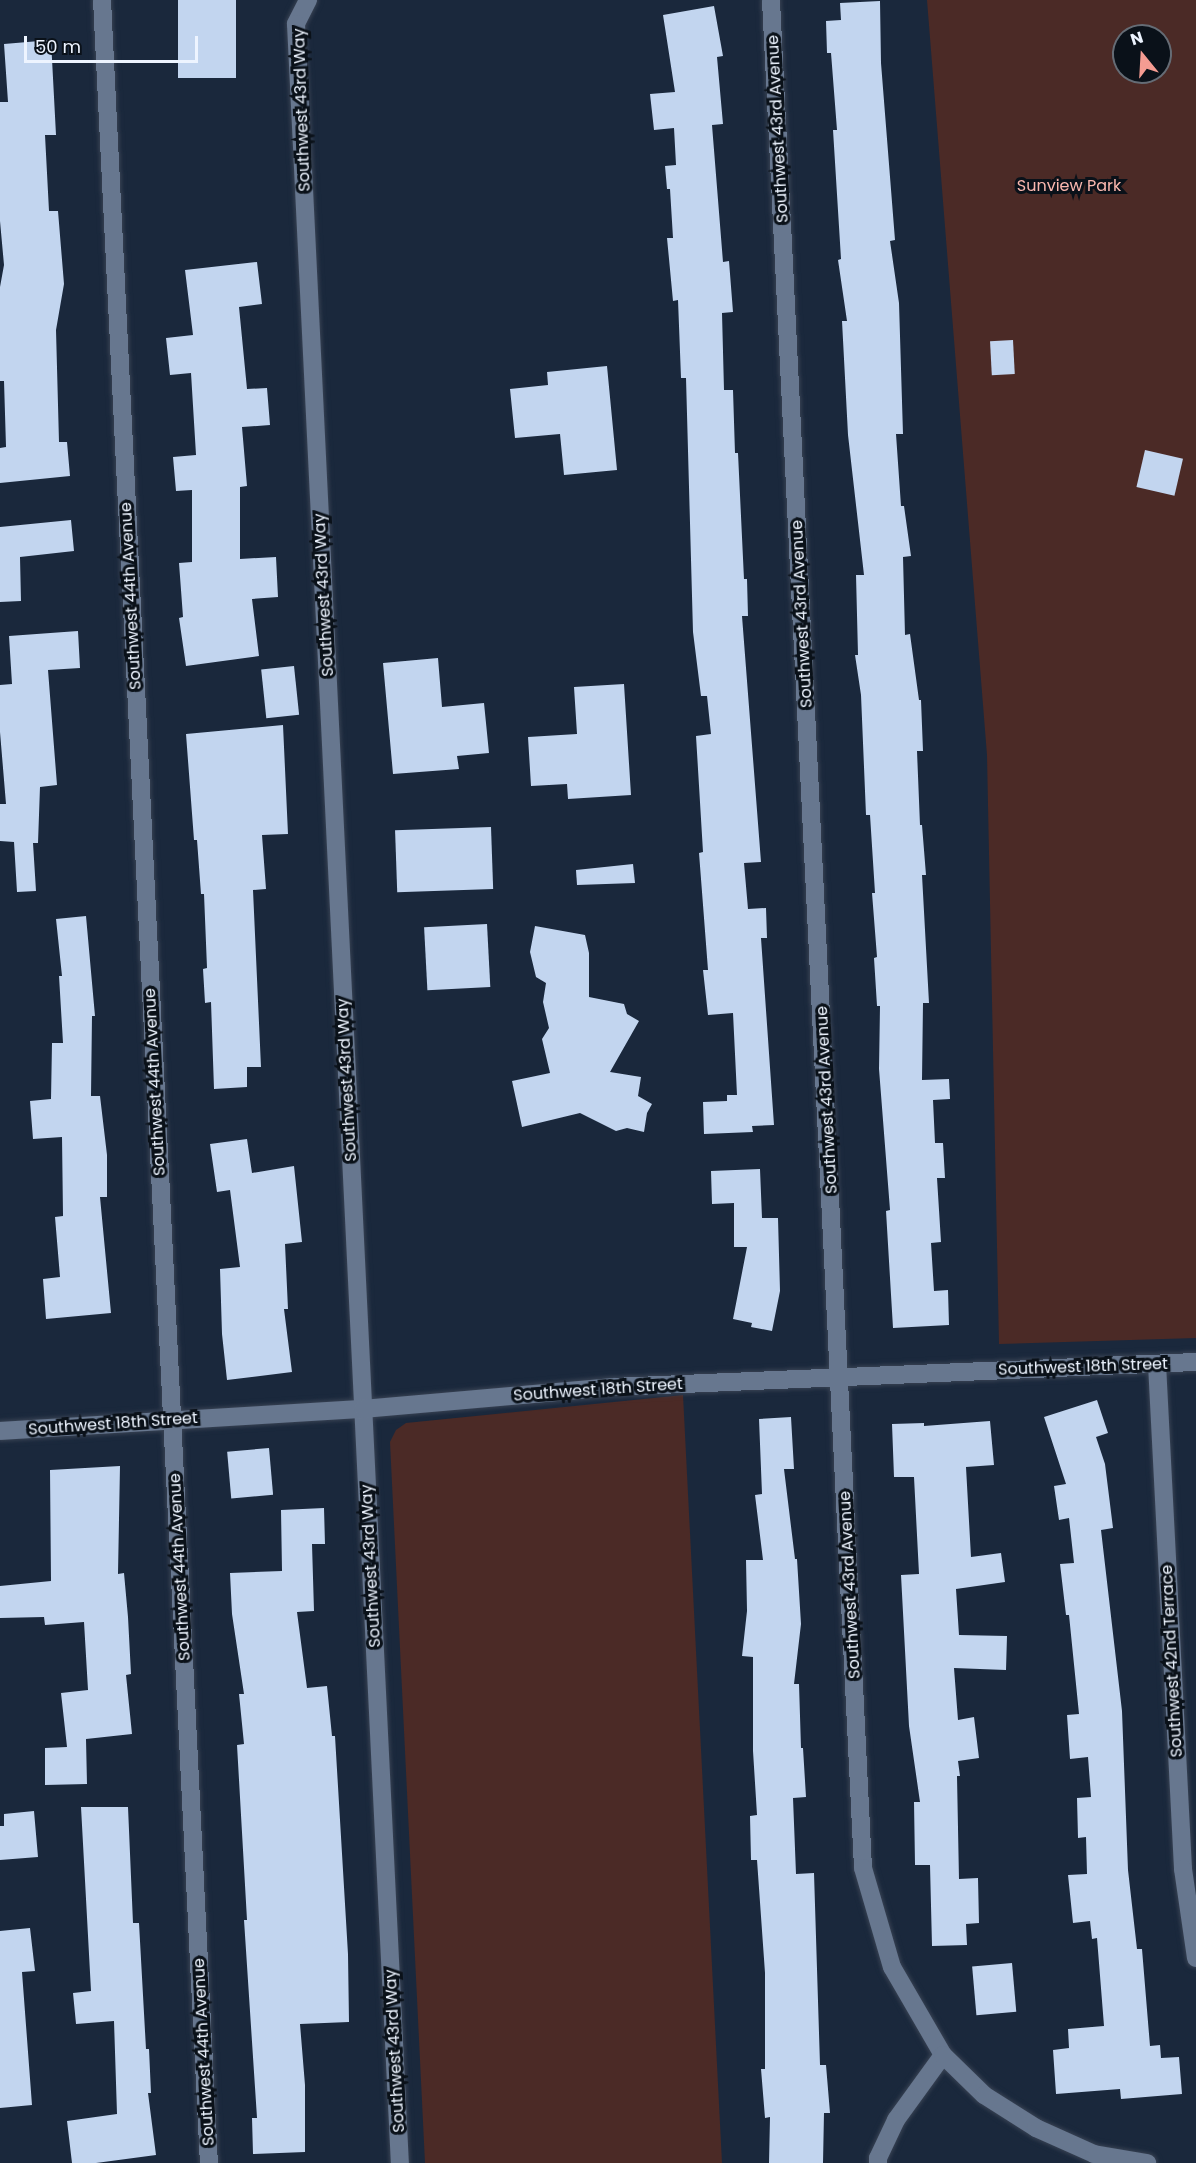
<!DOCTYPE html>
<style>
body{margin:0}
#map{position:relative;width:1196px;height:2163px;overflow:hidden;background:#1a283c;font-family:Poppins,sans-serif}
div>[style]{position:absolute}
[style*='--x']{left:calc(var(--x)*1px);top:calc(var(--y)*1px);width:calc(var(--w)*1px);rotate:calc(var(--a)*1deg)}
.green>*{inset:0;background:#4b2a26}
.building>*{inset:0;background:#c2d5ef;transform-origin:0 0}
.roads{filter:drop-shadow(0 0 2px #384253) drop-shadow(0 0 2px #384253)}
.minor>*{height:18px;margin:-9px;padding:0 9px;transform-origin:9px;border-radius:9px;background:#67778f}
span{translate:-50% -50%;white-space:nowrap;text-align:center;line-height:1.15;-webkit-text-stroke:6px #0a1119;paint-order:stroke}
.street-label{font-size:16px;color:#edf4ff}
.park-label{font-size:16px;color:#fbb8af}
.north{position:absolute;left:1112px;top:24px;width:60px;height:60px;box-sizing:border-box;background:#0a1119;border:2px solid #656c75;border-radius:50%;rotate:342deg;font-size:16px;font-weight:700;line-height:24px;text-align:center;color:#edf4ff}
.north::after{content:'';display:block;margin:auto;width:21px;height:27px;background:#f59c92;clip-path:polygon(50% 0,100% 100%,50% 72%,0 100%)}
.scale{position:absolute;left:24px;top:36px;width:174px;height:27px;box-sizing:border-box;border:3px solid #edf4ff;border-top:0;padding-left:8px;font-size:18px;line-height:21px;white-space:nowrap;color:#edf4ff;-webkit-text-stroke:4px #0a1119;paint-order:stroke}
</style>
<div id="map">
<div class="green">
<i style="clip-path:polygon(evenodd,927px 0,1196px 0,1196px 1338px,999px 1344px,987px 755px,927px 0,1124px 36px,1160px 36px,1160px 72px,1124px 72px,1124px 36px)"></i>
<i style="clip-path:polygon(683px 1395px,722px 2163px,425px 2163px,390px 1442px,396px 1430px,406px 1423px)"></i>
</div>
<div class="building">
<i style="left:178px;top:0;width:58px;height:78px"></i>
<i style="clip-path:polygon(880px 1px,881px 63px,895px 240px,890px 241px,899px 303px,903px 434px,896px 434px,901px 506px,904px 506px,911px 556px,903px 557px,905px 635px,910px 634px,919px 700px,921px 700px,923px 751px,917px 751px,920px 825px,922px 825px,926px 875px,922px 875px,929px 1003px,923px 1003px,922px 1080px,949px 1079px,950px 1099px,933px 1100px,935px 1143px,943px 1143px,945px 1178px,937px 1178px,941px 1242px,931px 1243px,934px 1291px,948px 1290px,949px 1325px,893px 1328px,886px 1211px,890px 1210px,879px 1069px,880px 1006px,877px 1006px,874px 958px,877px 957px,872px 893px,875px 893px,870px 815px,866px 815px,861px 695px,855px 655px,858px 655px,856px 575px,864px 575px,848px 435px,842px 321px,847px 321px,838px 260px,841px 259px,833px 130px,837px 130px,831px 53px,827px 53px,826px 21px,841px 20px,840px 3px)"></i>
<i style="clip-path:polygon(714px 6px,723px 56px,717px 57px,723px 124px,712px 125px,723px 262px,729px 261px,733px 312px,722px 313px,724px 390px,733px 390px,735px 453px,738px 453px,744px 579px,747px 579px,748px 616px,742px 616px,761px 862px,744px 863px,748px 909px,766px 908px,767px 938px,761px 938px,774px 1125px,752px 1126px,753px 1132px,704px 1134px,703px 1102px,727px 1101px,727px 1095px,737px 1095px,733px 1013px,708px 1015px,703px 970px,708px 970px,699px 853px,703px 852px,696px 736px,711px 734px,707px 696px,701px 696px,693px 632px,686px 378px,681px 378px,678px 300px,673px 301px,667px 238px,673px 238px,670px 189px,667px 189px,665px 166px,676px 165px,674px 128px,654px 130px,650px 94px,675px 92px,663px 15px)"></i>
<i style="clip-path:polygon(51px 40px,56px 135px,45px 135px,49px 211px,58px 211px,64px 284px,56px 330px,59px 442px,67px 442px,70px 476px,0 483px,0 448px,6px 447px,4px 381px,0 381px,0 287px,4px 265px,0 221px,0 102px,8px 102px,4px 44px)"></i>
<i style="clip-path:polygon(257px 262px,262px 304px,239px 307px,247px 389px,267px 388px,270px 425px,242px 427px,247px 486px,240px 487px,240px 559px,276px 557px,278px 597px,252px 599px,259px 656px,186px 666px,179px 618px,183px 617px,179px 563px,192px 562px,192px 490px,176px 491px,173px 457px,196px 455px,191px 373px,170px 375px,166px 338px,193px 335px,185px 270px)"></i>
<i style="left:1013px;top:340px;width:34px;height:23px;rotate:87deg"></i>
<i style="clip-path:polygon(607px 366px,617px 470px,564px 475px,560px 434px,515px 438px,510px 389px,548px 385px,547px 372px)"></i>
<i style="left:1145px;top:450px;width:39px;height:38px;rotate:13deg"></i>
<i style="clip-path:polygon(71px 520px,74px 551px,20px 557px,21px 601px,0 602px,0 527px)"></i>
<i style="clip-path:polygon(78px 631px,80px 668px,48px 670px,57px 785px,40px 787px,38px 843px,33px 843px,36px 891px,17px 892px,14px 842px,0 841px,0 804px,6px 804px,0 732px,0 685px,12px 684px,9px 636px)"></i>
<i style="clip-path:polygon(438px 658px,442px 707px,484px 703px,489px 753px,457px 756px,459px 769px,393px 774px,383px 663px)"></i>
<i style="left:294px;top:666px;width:49px;height:33px;rotate:84deg"></i>
<i style="clip-path:polygon(624px 684px,631px 795px,568px 799px,567px 784px,531px 786px,528px 737px,577px 734px,574px 687px)"></i>
<i style="clip-path:polygon(283px 725px,288px 834px,262px 835px,266px 889px,253px 890px,261px 1067px,247px 1067px,247px 1087px,214px 1089px,211px 1002px,205px 1003px,203px 969px,207px 968px,204px 894px,201px 894px,197px 840px,194px 840px,186px 734px)"></i>
<i style="left:491px;top:827px;width:62px;height:96px;rotate:88deg"></i>
<i style="clip-path:polygon(633px 864px,635px 883px,577px 885px,576px 870px)"></i>
<i style="clip-path:polygon(86px 916px,95px 1016px,92px 1016px,91px 1096px,100px 1096px,107px 1155px,107px 1197px,100px 1197px,111px 1313px,46px 1319px,43px 1279px,60px 1277px,55px 1217px,63px 1216px,62px 1137px,33px 1139px,30px 1101px,51px 1099px,52px 1043px,63px 1043px,59px 976px,62px 976px,56px 919px)"></i>
<i style="left:487px;top:924px;width:63px;height:63px;rotate:87deg"></i>
<i style="clip-path:polygon(535px 926px,585px 935px,589px 953px,589px 997px,624px 1004px,627px 1014px,639px 1021px,610px 1072px,641px 1077px,638px 1096px,652px 1104px,647px 1113px,644px 1132px,627px 1128px,616px 1131px,580px 1113px,522px 1127px,512px 1081px,550px 1073px,542px 1039px,549px 1028px,543px 1002px,546px 983px,536px 977px,530px 952px)"></i>
<i style="clip-path:polygon(247px 1139px,252px 1173px,294px 1166px,302px 1242px,285px 1244px,288px 1309px,284px 1309px,292px 1372px,227px 1380px,222px 1334px,220px 1269px,240px 1267px,230px 1190px,217px 1192px,210px 1144px)"></i>
<i style="clip-path:polygon(760px 1169px,762px 1218px,778px 1218px,780px 1291px,772px 1331px,751px 1327px,752px 1323px,733px 1319px,747px 1247px,734px 1247px,734px 1203px,712px 1204px,711px 1171px)"></i>
<i style="clip-path:polygon(1097px 1400px,1108px 1433px,1096px 1437px,1105px 1464px,1113px 1528px,1101px 1530px,1122px 1711px,1128px 1870px,1137px 1949px,1142px 1949px,1150px 2046px,1160px 2045px,1161px 2058px,1179px 2057px,1182px 2094px,1121px 2099px,1120px 2089px,1056px 2094px,1053px 2050px,1069px 2048px,1068px 2029px,1104px 2026px,1097px 1938px,1092px 1939px,1090px 1921px,1073px 1923px,1068px 1875px,1087px 1874px,1086px 1837px,1078px 1838px,1077px 1798px,1091px 1797px,1088px 1757px,1070px 1759px,1067px 1715px,1079px 1714px,1069px 1615px,1066px 1615px,1060px 1564px,1074px 1563px,1069px 1518px,1059px 1520px,1054px 1486px,1066px 1484px,1044px 1417px)"></i>
<i style="clip-path:polygon(791px 1417px,794px 1469px,784px 1469px,795px 1559px,797px 1559px,801px 1624px,794px 1684px,799px 1684px,801px 1748px,803px 1748px,806px 1797px,793px 1798px,796px 1874px,814px 1873px,820px 2065px,826px 2065px,830px 2113px,824px 2113px,823px 2163px,769px 2163px,770px 2117px,765px 2118px,761px 2069px,765px 2069px,765px 1973px,757px 1860px,751px 1860px,750px 1816px,757px 1815px,753px 1751px,753px 1657px,742px 1656px,747px 1611px,746px 1560px,763px 1560px,755px 1495px,762px 1494px,759px 1419px)"></i>
<i style="clip-path:polygon(990px 1421px,994px 1465px,966px 1467px,971px 1557px,1001px 1553px,1005px 1582px,956px 1589px,959px 1635px,1007px 1636px,1006px 1670px,954px 1668px,958px 1720px,974px 1717px,979px 1758px,958px 1761px,960px 1776px,957px 1776px,959px 1879px,978px 1878px,979px 1923px,966px 1924px,967px 1945px,932px 1946px,930px 1865px,915px 1865px,914px 1802px,920px 1802px,909px 1726px,901px 1575px,919px 1574px,914px 1477px,894px 1477px,892px 1424px,924px 1423px,924px 1426px)"></i>
<i style="left:269px;top:1448px;width:47px;height:42px;rotate:85deg"></i>
<i style="clip-path:polygon(120px 1466px,118px 1574px,124px 1573px,128px 1617px,131px 1674px,126px 1675px,132px 1734px,86px 1739px,87px 1784px,45px 1785px,45px 1748px,67px 1747px,61px 1693px,88px 1690px,84px 1622px,45px 1625px,44px 1617px,0 1618px,0 1586px,51px 1581px,50px 1470px)"></i>
<i style="clip-path:polygon(324px 1508px,325px 1544px,312px 1544px,314px 1611px,297px 1612px,307px 1688px,327px 1686px,332px 1736px,335px 1736px,348px 1954px,349px 2022px,300px 2024px,305px 2085px,305px 2152px,253px 2154px,252px 2118px,257px 2118px,244px 1920px,247px 1920px,237px 1745px,244px 1744px,239px 1694px,244px 1694px,232px 1614px,230px 1573px,282px 1571px,281px 1510px)"></i>
<i style="clip-path:polygon(81px 1807px,128px 1807px,133px 1923px,139px 1923px,146px 2049px,149px 2049px,151px 2093px,148px 2093px,156px 2155px,96px 2163px,72px 2163px,67px 2121px,117px 2114px,114px 2021px,76px 2024px,73px 1993px,91px 1991px)"></i>
<i style="clip-path:polygon(34px 1811px,38px 1857px,0 1860px,0 1826px,4px 1826px,4px 1814px)"></i>
<i style="clip-path:polygon(30px 1928px,35px 1971px,22px 1972px,32px 2105px,0 2108px,0 1931px)"></i>
<i style="left:1012px;top:1963px;width:49px;height:40px;rotate:85deg"></i>
</div>
<div class="roads">
<div class="minor">
<i style="--x:102;--y:0;--w:2166;--a:87.17"></i>
<i style="--x:308;--y:0;--w:27;--a:117"></i>
<i style="--x:296;--y:24;--w:2142;--a:87.22"></i>
<i style="--x:771;--y:0;--w:1870;--a:87.18"></i>
<i style="--x:863;--y:1868;--w:103;--a:73.7"></i>
<i style="--x:892;--y:1967;--w:102;--a:59.9"></i>
<i style="--x:943;--y:2055;--w:80;--a:125.9"></i>
<i style="--x:896;--y:2120;--w:42;--a:115.3"></i>
<i style="--x:878;--y:2158;--w:5;--a:90"></i>
<i style="--x:1157;--y:1364;--w:506;--a:87.05"></i>
<i style="--x:1183;--y:1869;--w:90;--a:81.7"></i>
<i style="--x:0;--y:1431;--w:364;--a:-3.5"></i>
<i style="--x:363;--y:1409;--w:251;--a:-5"></i>
<i style="--x:613;--y:1387;--w:584;--a:-2.46"></i>
<i style="--x:943;--y:2055;--w:57;--a:44.3"></i>
<i style="--x:984;--y:2095;--w:62;--a:32.4"></i>
<i style="--x:1036;--y:2128;--w:64;--a:24.1"></i>
<i style="--x:1094;--y:2154;--w:54;--a:9.6"></i>
</div>
</div>
<div class="street-label">
<span style="left:302px;top:110px;rotate:-92deg">Southwest 43rd Way</span>
<span style="left:778px;top:129px;rotate:-93deg">Southwest 43rd Avenue</span>
<span style="left:324px;top:595px;rotate:-93deg">Southwest 43rd Way</span>
<span style="left:131px;top:596px;rotate:-93deg">Southwest 44th Avenue</span>
<span style="left:802px;top:614px;rotate:-93deg">Southwest 43rd Avenue</span>
<span style="left:347px;top:1080px;rotate:-93deg">Southwest 43rd Way</span>
<span style="left:155px;top:1082px;rotate:-93deg">Southwest 44th Avenue</span>
<span style="left:827px;top:1100px;rotate:-93deg">Southwest 43rd Avenue</span>
<span style="left:1083px;top:1367px;rotate:-2deg">Southwest 18th Street</span>
<span style="left:598px;top:1390px;rotate:-4deg">Southwest 18th Street</span>
<span style="left:113px;top:1424px;rotate:-4deg">Southwest 18th Street</span>
<span style="left:371px;top:1566px;rotate:-93deg">Southwest 43rd Way</span>
<span style="left:180px;top:1567px;rotate:-93deg">Southwest 44th Avenue</span>
<span style="left:850px;top:1585px;rotate:-93deg">Southwest 43rd Avenue</span>
<span style="left:1172px;top:1661px;rotate:-93deg">Southwest 42nd Terrace</span>
<span style="left:395px;top:2051px;rotate:-93deg">Southwest 43rd Way</span>
<span style="left:204px;top:2052px;rotate:-93deg">Southwest 44th Avenue</span>
</div>
<div class="park-label">
<span style="left:1069px;top:186px">Sunview Park</span>
</div>
<div class="north">N</div>
<div class="scale">50 m</div>
</div>
